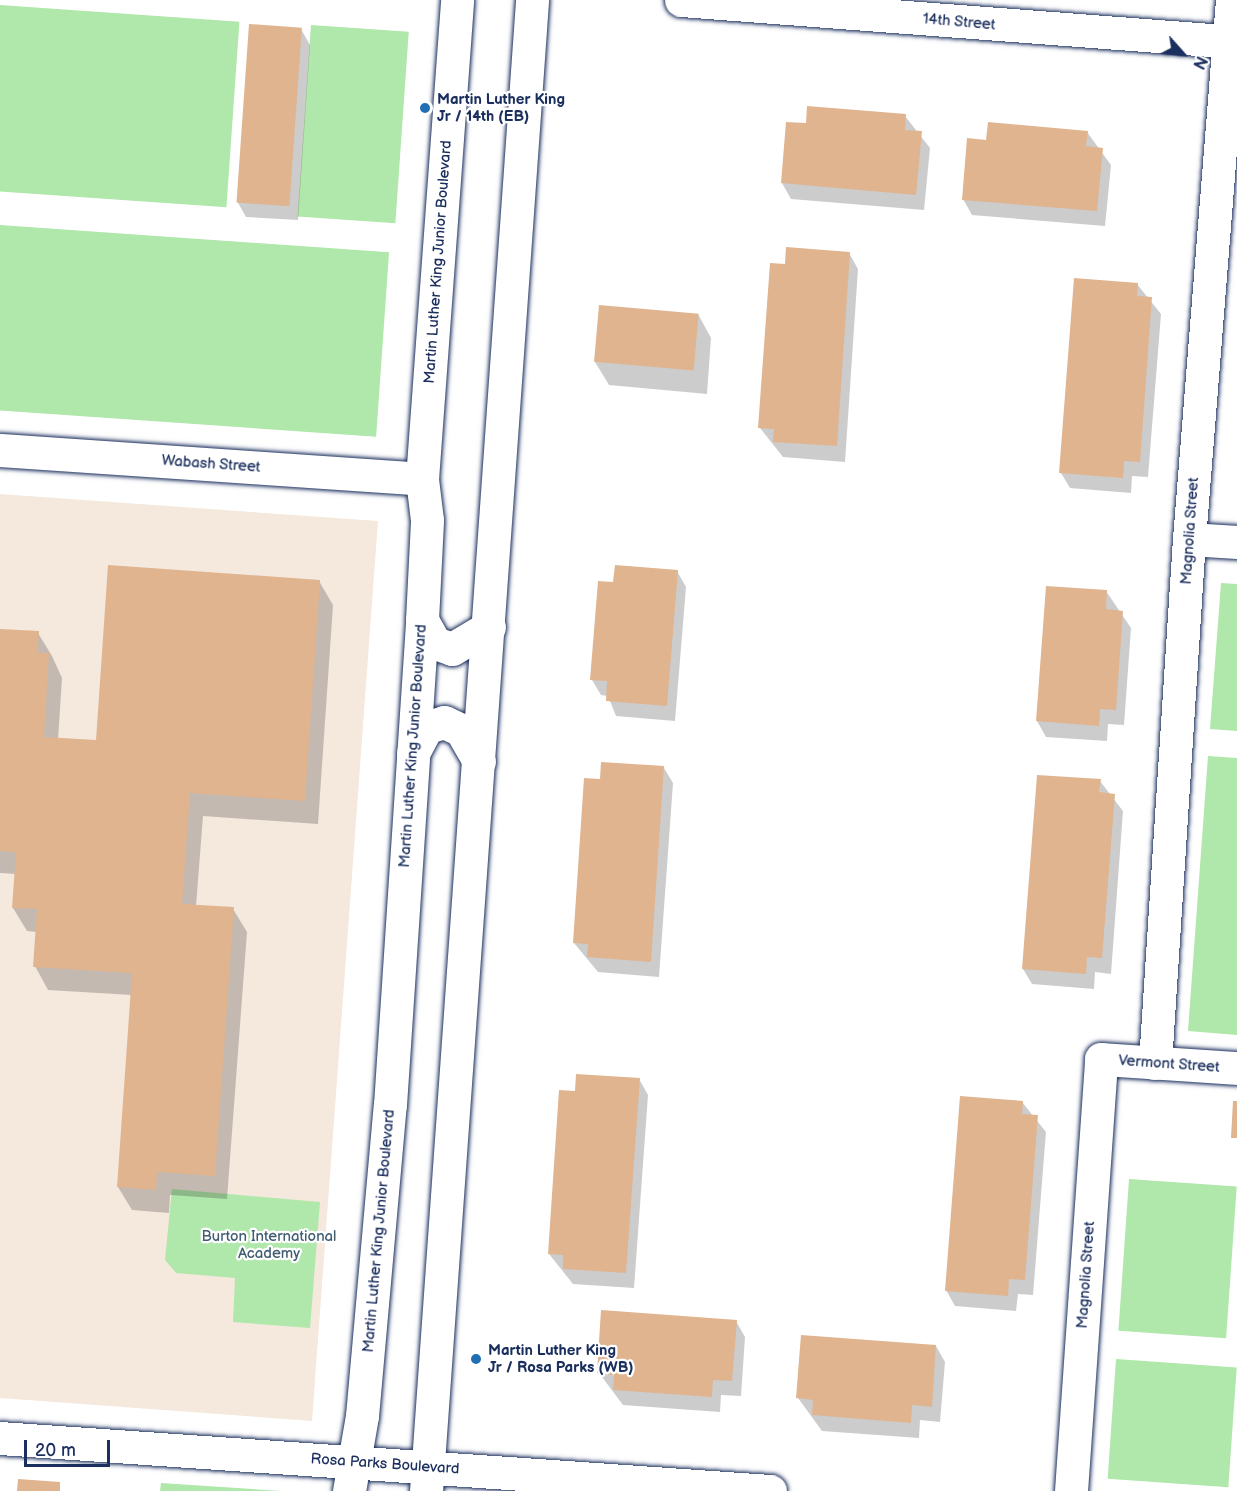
<!DOCTYPE html>
<style>
body{margin:0}
#map{position:relative;width:1237px;height:1491px;overflow:hidden;background:#fff;font-family:"Balsamiq Sans",sans-serif}
div>[style]{position:absolute}
[style*='--x']{left:calc(var(--x)*1px);top:calc(var(--y)*1px);width:calc(var(--w)*1px);rotate:calc(var(--a)*1deg)}
.built>*{inset:0;background:#f5e8dd}
.green>*{inset:0;background:#b0e7ab;transform-origin:0 0}
.shadow>*{inset:0;background:#0003}
.building>*{inset:0;background:#dfb48f;transform-origin:0 0}
.roads{filter:drop-shadow(0 0 2px #1b2f5e) drop-shadow(0 0 2px #1b2f5e)}
.minor>*{height:33px;margin:-16.5px;padding:0 16.5px;transform-origin:16.5px;border-radius:16.5px;background:#fff}
.tertiary>*{height:33px;margin:-16.5px;padding:0 16.5px;transform-origin:16.5px;border-radius:16.5px;background:#fff}
.secondary>*{height:33px;margin:-16.5px;padding:0 16.5px;transform-origin:16.5px;border-radius:16.5px;background:#fff}
.dots>*{width:16px;height:16px;translate:-50% -50%;box-sizing:border-box;border:3px solid #fff;border-radius:50%}
span{translate:-50% -50%;white-space:nowrap;text-align:center;line-height:1.15;-webkit-text-stroke:4.5px #fff;paint-order:stroke}
.street-label{font-size:15px;color:#1b2f5e}
.poi-label{font-size:15px;color:#1b2f5e;font-weight:700}
.left{translate:0 -50%;text-align:left}
.park-label{font-size:15px;color:#405d71}
.north{position:absolute;left:1153px;top:24px;width:60px;height:60px;-webkit-text-stroke:4px #fff;paint-order:stroke;rotate:117deg;font-size:16px;font-weight:700;line-height:24px;text-align:center;color:#1b2f5e}
.north::after{content:'';display:block;margin:auto;width:21px;height:27px;background:#1b2f5e;clip-path:polygon(50% 0,100% 100%,50% 72%,0 100%)}
.scale{position:absolute;left:24px;top:1440px;width:86px;height:27px;box-sizing:border-box;border:3px solid #1b2f5e;border-top:0;padding-left:8px;font-size:18px;line-height:21px;white-space:nowrap;color:#1b2f5e;-webkit-text-stroke:4px #fff;paint-order:stroke}
</style>
<div id="map">
<div class="built">
<i style="clip-path:polygon(0 494px,378px 521px,312px 1421px,0 1398px)"></i>
</div>
<div class="green">
<i style="left:0;top:5px;width:240px;height:186px;rotate:4deg"></i>
<i style="left:311px;top:25px;width:98px;height:192px;rotate:4deg"></i>
<i style="left:0;top:225px;width:390px;height:185px;rotate:4deg"></i>
<i style="clip-path:polygon(1221px 583px,1237px 584px,1237px 731px,1210px 729px)"></i>
<i style="clip-path:polygon(1208px 756px,1237px 758px,1237px 1035px,1188px 1031px)"></i>
<i style="left:1129px;top:1179px;width:108px;height:152px;rotate:4deg"></i>
<i style="clip-path:polygon(172px 1189px,320px 1202px,310px 1328px,233px 1322px,235px 1278px,176px 1273px,165px 1260px)"></i>
<i style="left:1116px;top:1359px;width:121px;height:120px;rotate:4deg"></i>
<i style="clip-path:polygon(161px 1483px,282px 1491px,160px 1491px)"></i>
</div>
<div class="shadow">
<i style="clip-path:polygon(301px 29px,310px 45px,298px 220px,246px 217px,237px 201px)"></i>
<i style="clip-path:polygon(905px 116px,930px 148px,924px 210px,791px 199px,782px 183px,807px 125px)"></i>
<i style="clip-path:polygon(1087px 132px,1111px 165px,1105px 226px,972px 215px,963px 199px,988px 141px)"></i>
<i style="clip-path:polygon(849px 253px,858px 269px,845px 462px,783px 457px,760px 428px,787px 266px)"></i>
<i style="clip-path:polygon(1137px 284px,1161px 314px,1148px 477px,1132px 476px,1131px 493px,1070px 488px,1061px 473px)"></i>
<i style="clip-path:polygon(698px 314px,711px 338px,707px 394px,609px 385px,595px 362px)"></i>
<i style="clip-path:polygon(677px 571px,686px 587px,675px 721px,616px 716px,608px 696px,601px 695px,592px 680px,615px 583px)"></i>
<i style="clip-path:polygon(319px 581px,333px 605px,318px 824px,203px 816px,196px 906px,233px 909px,247px 932px,227px 1199px,170px 1195px,169px 1213px,132px 1210px,118px 1187px,132px 995px,48px 990px,35px 966px,37px 932px,27px 931px,13px 908px,16px 874px,0 873px,0 630px,38px 633px,52px 656px,62px 678px,58px 740px,97px 742px)"></i>
<i style="clip-path:polygon(1106px 591px,1131px 628px,1124px 725px,1108px 724px,1107px 741px,1046px 737px,1037px 721px)"></i>
<i style="clip-path:polygon(664px 768px,673px 783px,659px 977px,598px 972px,574px 943px,601px 781px)"></i>
<i style="clip-path:polygon(1100px 781px,1123px 811px,1111px 974px,1095px 972px,1094px 989px,1032px 984px,1023px 969px)"></i>
<i style="clip-path:polygon(639px 1079px,648px 1095px,634px 1288px,573px 1284px,549px 1254px,576px 1092px)"></i>
<i style="clip-path:polygon(1022px 1102px,1046px 1132px,1033px 1295px,1018px 1294px,1016px 1311px,955px 1306px,946px 1290px)"></i>
<i style="clip-path:polygon(736px 1321px,745px 1337px,741px 1396px,721px 1395px,720px 1412px,623px 1405px,599px 1373px)"></i>
<i style="clip-path:polygon(936px 1346px,945px 1362px,940px 1422px,920px 1420px,919px 1438px,822px 1431px,798px 1398px)"></i>
</div>
<div class="building">
<i style="left:249px;top:24px;width:53px;height:179px;rotate:4deg"></i>
<i style="clip-path:polygon(807px 106px,906px 114px,905px 130px,922px 131px,916px 195px,781px 183px,786px 122px,806px 123px)"></i>
<i style="clip-path:polygon(988px 122px,1088px 131px,1086px 146px,1103px 148px,1097px 211px,962px 200px,967px 138px,986px 140px)"></i>
<i style="clip-path:polygon(786px 247px,850px 252px,837px 446px,773px 442px,774px 429px,758px 428px,770px 263px,785px 264px)"></i>
<i style="clip-path:polygon(1074px 278px,1138px 283px,1137px 296px,1152px 297px,1140px 462px,1124px 461px,1123px 478px,1059px 473px)"></i>
<i style="left:599px;top:305px;width:100px;height:57px;rotate:5deg"></i>
<i style="clip-path:polygon(108px 565px,320px 580px,305px 801px,190px 793px,182px 904px,234px 907px,215px 1176px,157px 1172px,156px 1190px,117px 1187px,132px 973px,33px 967px,37px 909px,12px 908px,16px 852px,0 851px,0 629px,39px 631px,37px 653px,49px 653px,44px 737px,96px 740px)"></i>
<i style="clip-path:polygon(615px 565px,678px 570px,667px 706px,606px 701px,607px 681px,590px 680px,598px 581px,613px 582px)"></i>
<i style="clip-path:polygon(1046px 586px,1107px 590px,1106px 609px,1123px 611px,1116px 710px,1100px 709px,1099px 726px,1036px 721px)"></i>
<i style="clip-path:polygon(601px 762px,664px 766px,651px 962px,587px 957px,588px 944px,573px 943px,584px 778px,600px 779px)"></i>
<i style="clip-path:polygon(1037px 775px,1101px 779px,1099px 792px,1115px 794px,1102px 958px,1087px 957px,1086px 974px,1022px 969px)"></i>
<i style="clip-path:polygon(576px 1074px,640px 1078px,626px 1273px,563px 1269px,563px 1255px,548px 1254px,559px 1090px,575px 1091px)"></i>
<i style="clip-path:polygon(960px 1096px,1023px 1101px,1022px 1114px,1038px 1115px,1025px 1280px,1009px 1279px,1008px 1296px,945px 1291px)"></i>
<i style="clip-path:polygon(1233px 1101px,1237px 1101px,1237px 1138px,1231px 1138px)"></i>
<i style="clip-path:polygon(601px 1310px,737px 1320px,732px 1381px,713px 1380px,712px 1397px,613px 1390px,614px 1375px,597px 1373px)"></i>
<i style="clip-path:polygon(801px 1335px,936px 1345px,932px 1407px,912px 1405px,911px 1423px,812px 1415px,813px 1400px,796px 1398px)"></i>
<i style="clip-path:polygon(18px 1479px,60px 1482px,60px 1491px,17px 1491px)"></i>
</div>
<div class="roads">
<div class="minor">
<i style="--x:0;--y:450;--w:423;--a:3.9"></i>
<i style="--x:1189;--y:539;--w:48;--a:3.6"></i>
<i style="--x:1155;--y:1063;--w:525;--a:-86.29"></i>
<i style="--x:1189;--y:539;--w:541;--a:-85.44"></i>
<i style="--x:1071;--y:1491;--w:433;--a:-86"></i>
<i style="--x:1101;--y:1059;--w:136;--a:3.8"></i>
</div>
<div class="tertiary">
<i style="--x:681;--y:0;--w:558;--a:4.32"></i>
<i style="--x:0;--y:1438;--w:772;--a:3.94"></i>
</div>
<div class="secondary">
<i style="--x:422;--y:620;--w:26;--a:61"></i>
<i style="--x:435;--y:643;--w:18;--a:19"></i>
<i style="--x:452;--y:649;--w:43;--a:-30.7"></i>
<i style="--x:413;--y:753;--w:30;--a:-62"></i>
<i style="--x:427;--y:727;--w:18;--a:-16"></i>
<i style="--x:444;--y:722;--w:19;--a:25"></i>
<i style="--x:461;--y:730;--w:36;--a:60"></i>
<i style="--x:349;--y:1491;--w:76;--a:-80.2"></i>
<i style="--x:362;--y:1416;--w:312;--a:-84.9"></i>
<i style="--x:390;--y:1105;--w:486;--a:-86.2"></i>
<i style="--x:422;--y:620;--w:100;--a:-87.1"></i>
<i style="--x:427;--y:520;--w:41;--a:-97"></i>
<i style="--x:422;--y:479;--w:480;--a:-85.8"></i>
<i style="--x:426;--y:1491;--w:1495;--a:-85.93"></i>
</div>
</div>
<div class="dots">
<i style="left:425px;top:108px;background:#1f6fb2"></i>
<i style="left:476px;top:1359px;background:#1f6fb2"></i>
</div>
<div class="street-label">
<span style="left:959px;top:22px;rotate:5deg">14th Street</span>
<span style="left:438px;top:262px;rotate:-86deg">Martin Luther King Junior Boulevard</span>
<span style="left:211px;top:464px;rotate:4deg">Wabash Street</span>
<span style="left:1190px;top:531px;rotate:-86deg">Magnolia Street</span>
<span style="left:413px;top:746px;rotate:-86deg">Martin Luther King Junior Boulevard</span>
<span style="left:1169px;top:1064px;rotate:4deg">Vermont Street</span>
<span style="left:379px;top:1231px;rotate:-85deg">Martin Luther King Junior Boulevard</span>
<span style="left:1086px;top:1275px;rotate:-86deg">Magnolia Street</span>
<span style="left:385px;top:1464px;rotate:4deg">Rosa Parks Boulevard</span>
</div>
<div class="poi-label">
<span class="left" style="left:437px;top:108px">Martin Luther King<br>Jr / 14th (EB)</span>
<span class="left" style="left:488px;top:1359px">Martin Luther King<br>Jr / Rosa Parks (WB)</span>
</div>
<div class="park-label">
<span style="left:269px;top:1245px">Burton International<br>Academy</span>
</div>
<div class="north">N</div>
<div class="scale">20 m</div>
</div>
